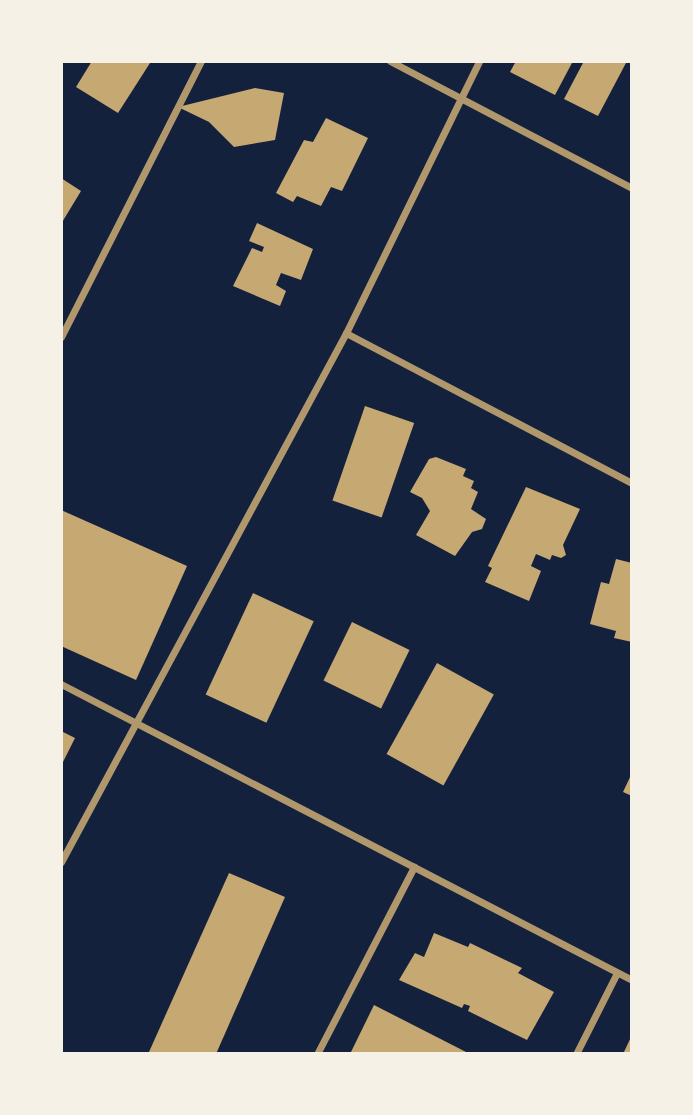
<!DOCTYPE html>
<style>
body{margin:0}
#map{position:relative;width:693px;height:1115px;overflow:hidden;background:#14213d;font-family:"PT Sans",sans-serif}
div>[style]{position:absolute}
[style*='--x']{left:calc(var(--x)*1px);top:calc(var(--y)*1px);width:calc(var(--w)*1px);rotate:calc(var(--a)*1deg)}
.building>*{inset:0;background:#c6a872;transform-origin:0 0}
.minor>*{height:7px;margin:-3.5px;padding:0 3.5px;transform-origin:3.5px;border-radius:3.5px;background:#b1986c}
span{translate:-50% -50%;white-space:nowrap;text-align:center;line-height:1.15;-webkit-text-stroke:6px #f6f1e7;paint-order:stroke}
.frame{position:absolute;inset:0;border:63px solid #f6f1e7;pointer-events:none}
</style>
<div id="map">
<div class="building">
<i style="clip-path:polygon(92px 61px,150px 63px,118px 113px,76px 87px)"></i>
<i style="clip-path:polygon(516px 61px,573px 61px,555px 95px,510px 72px)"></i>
<i style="clip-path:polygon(584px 61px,627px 61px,598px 116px,564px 99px)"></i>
<i style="clip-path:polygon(255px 88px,284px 93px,275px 140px,234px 147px,209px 122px,178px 107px)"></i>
<i style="clip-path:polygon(326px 118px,368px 138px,342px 191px,331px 187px,321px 206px,297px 196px,293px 202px,276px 193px,304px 140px,313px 142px)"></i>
<i style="clip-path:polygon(61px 178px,81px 191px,61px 224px)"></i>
<i style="clip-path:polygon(257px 223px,313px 249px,301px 280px,281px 273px,276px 285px,286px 291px,280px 306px,233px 286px,252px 248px,262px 252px,264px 247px,249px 241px)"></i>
<i style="left:365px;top:406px;width:52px;height:100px;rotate:19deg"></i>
<i style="clip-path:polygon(436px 457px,466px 469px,463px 476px,474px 481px,471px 488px,478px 492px,471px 509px,486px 519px,482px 529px,472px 532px,455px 556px,416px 535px,430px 511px,422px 498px,410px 492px,429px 459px)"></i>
<i style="clip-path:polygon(526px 487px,580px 509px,563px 545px,566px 555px,561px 558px,552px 555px,550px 560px,536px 554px,531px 566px,541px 571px,529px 601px,485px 582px,492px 568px,488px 566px)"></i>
<i style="clip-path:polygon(61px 510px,187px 566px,136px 680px,61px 646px)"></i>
<i style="clip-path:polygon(616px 559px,632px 563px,632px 642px,614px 638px,616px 631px,590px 624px,601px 582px,609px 584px)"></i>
<i style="left:253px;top:593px;width:67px;height:112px;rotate:25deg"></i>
<i style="left:352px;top:622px;width:64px;height:65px;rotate:26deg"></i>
<i style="left:437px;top:663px;width:65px;height:104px;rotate:29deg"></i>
<i style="clip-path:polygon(61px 731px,75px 738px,61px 766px)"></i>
<i style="clip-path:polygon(632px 773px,632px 796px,623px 792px)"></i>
<i style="clip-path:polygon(229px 873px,285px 897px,216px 1054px,153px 1054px,149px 1052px)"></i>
<i style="clip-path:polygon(434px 933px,468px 947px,470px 943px,522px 968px,518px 973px,554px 992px,527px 1040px,468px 1011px,470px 1006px,464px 1004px,462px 1008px,399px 980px,415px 953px,424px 957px)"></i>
<i style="clip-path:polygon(374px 1005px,470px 1054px,350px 1054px)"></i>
<i style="clip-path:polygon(632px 1035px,632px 1054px,623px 1054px)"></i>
</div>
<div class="minor">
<i style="--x:390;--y:61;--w:273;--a:27.7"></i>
<i style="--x:346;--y:333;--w:323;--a:27.7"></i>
<i style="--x:61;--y:337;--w:309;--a:-63.1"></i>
<i style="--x:61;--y:684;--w:643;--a:27.4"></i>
<i style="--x:61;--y:862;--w:601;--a:-61.69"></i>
<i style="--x:346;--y:333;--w:303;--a:-63.9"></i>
<i style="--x:317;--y:1054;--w:211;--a:-62.6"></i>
<i style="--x:576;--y:1054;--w:91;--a:-63.2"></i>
</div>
<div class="frame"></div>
</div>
